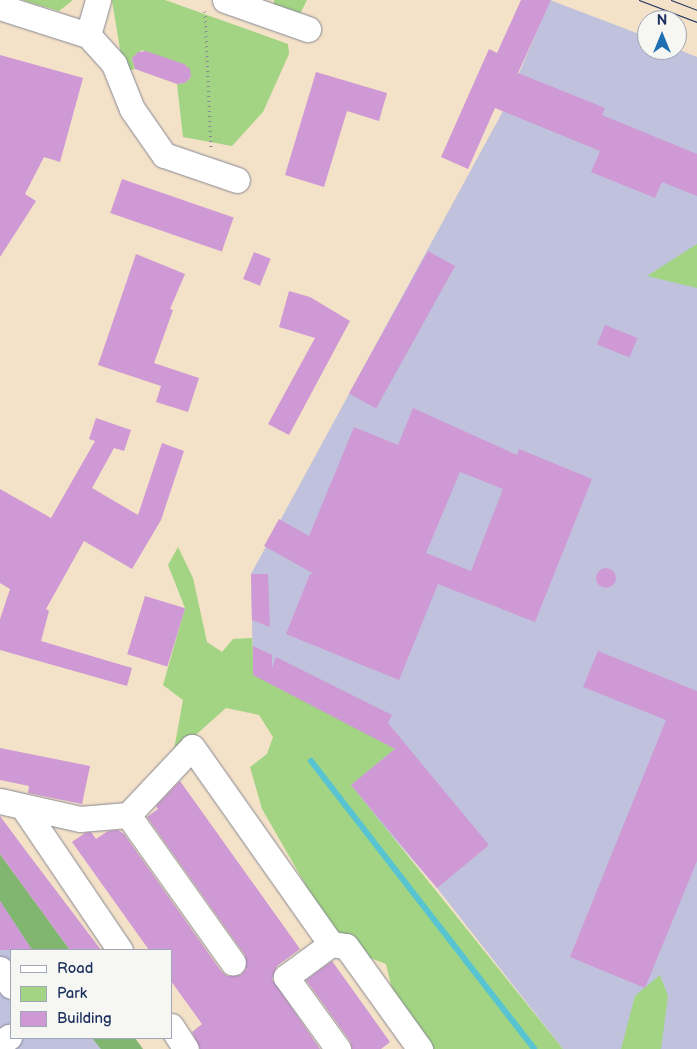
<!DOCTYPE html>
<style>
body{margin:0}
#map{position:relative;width:697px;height:1049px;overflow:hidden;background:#f3e1c8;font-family:"Balsamiq Sans",sans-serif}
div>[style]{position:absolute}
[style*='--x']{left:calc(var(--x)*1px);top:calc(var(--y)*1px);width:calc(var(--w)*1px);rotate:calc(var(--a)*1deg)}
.industrial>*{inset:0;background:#c0c2dd}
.green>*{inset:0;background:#a2d483}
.forest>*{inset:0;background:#81b671}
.stream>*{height:6px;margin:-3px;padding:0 3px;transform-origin:3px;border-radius:3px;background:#58c4d2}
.building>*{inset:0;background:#ce99d4;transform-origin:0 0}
.round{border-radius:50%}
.path>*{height:3px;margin-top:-1.5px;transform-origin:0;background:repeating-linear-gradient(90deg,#878893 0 1px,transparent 0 5px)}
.roads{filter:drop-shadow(0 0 1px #878893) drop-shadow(0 0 1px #878893)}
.minor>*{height:25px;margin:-12.5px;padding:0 12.5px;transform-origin:12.5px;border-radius:12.5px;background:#fff}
.tram>*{height:1px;margin:-0.5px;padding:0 0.5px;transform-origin:0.5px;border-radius:0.5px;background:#1b2f5e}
span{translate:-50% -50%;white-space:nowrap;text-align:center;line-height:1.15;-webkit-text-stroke:4.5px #f6f6f2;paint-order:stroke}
.legend{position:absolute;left:10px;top:949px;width:162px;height:90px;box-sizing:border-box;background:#f6f6f2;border:1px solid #9ea6b7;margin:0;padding:6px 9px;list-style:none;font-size:15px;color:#1b2f5e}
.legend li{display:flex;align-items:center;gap:10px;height:25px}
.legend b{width:25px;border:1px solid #9ea6b7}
.north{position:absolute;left:637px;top:10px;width:50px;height:50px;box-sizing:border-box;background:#f6f6f2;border:1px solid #9ea6b7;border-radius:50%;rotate:0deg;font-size:14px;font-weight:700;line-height:20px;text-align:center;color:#1b2f5e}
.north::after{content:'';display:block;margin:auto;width:18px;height:22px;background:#1f6fb2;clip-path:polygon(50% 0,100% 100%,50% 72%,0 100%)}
</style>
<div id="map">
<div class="industrial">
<i style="clip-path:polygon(550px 0,647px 37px,647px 50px,677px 49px,697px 57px,697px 1049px,563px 1049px,437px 888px,253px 675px,251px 574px,503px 111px)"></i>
<i style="clip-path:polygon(0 886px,51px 950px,11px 950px,11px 1038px,116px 1038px,124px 1049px,0 1049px)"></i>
</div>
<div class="green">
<i style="clip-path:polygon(22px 0,73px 0,59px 11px)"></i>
<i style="clip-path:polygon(112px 0,165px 0,288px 44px,289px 54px,263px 112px,232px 146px,183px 137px,177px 84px,185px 83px,191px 77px,187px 66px,142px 50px,132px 58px,135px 69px,127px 71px,122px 62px)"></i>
<i style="clip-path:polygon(274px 0,307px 0,299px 16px,274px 6px)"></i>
<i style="clip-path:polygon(697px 244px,697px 288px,647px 276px)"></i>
<i style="clip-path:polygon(178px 547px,193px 578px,207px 642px,222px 652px,233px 639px,252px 638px,254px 675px,403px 742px,351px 785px,563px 1049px,427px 1049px,395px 1002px,386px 964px,355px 952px,338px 941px,262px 809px,250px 767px,267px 754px,273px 737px,259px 715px,226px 708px,173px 755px,183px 700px,163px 685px,185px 608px,168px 565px)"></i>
<i style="clip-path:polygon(660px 975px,668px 996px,661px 1049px,621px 1049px,635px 996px)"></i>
</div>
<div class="forest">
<i style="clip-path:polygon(0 854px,70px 950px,32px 950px,0 901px)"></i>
<i style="clip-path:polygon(92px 1038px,135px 1038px,143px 1049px,101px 1049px)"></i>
</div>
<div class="stream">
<i style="--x:311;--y:761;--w:364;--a:52.2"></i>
</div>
<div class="building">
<i style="clip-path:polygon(521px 0,551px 0,518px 73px,605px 108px,602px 115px,697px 154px,697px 196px,662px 182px,655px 198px,591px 172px,600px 151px,495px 108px,468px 169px,441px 157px,489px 49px,497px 53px)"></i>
<i style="clip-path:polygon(146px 51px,184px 64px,190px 69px,191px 77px,185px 83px,177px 84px,135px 69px,132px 58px,138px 52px)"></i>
<i style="clip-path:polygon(0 55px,83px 78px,60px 162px,44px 157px,25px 194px,36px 201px,0 257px)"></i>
<i style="clip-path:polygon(316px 72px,387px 93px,379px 121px,347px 111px,324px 187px,285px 175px)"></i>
<i style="left:122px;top:179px;width:118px;height:36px;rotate:19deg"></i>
<i style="left:428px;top:251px;width:31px;height:163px;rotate:29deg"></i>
<i style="left:254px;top:252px;width:18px;height:29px;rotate:22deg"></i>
<i style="clip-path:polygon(136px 254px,185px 274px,170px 309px,173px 310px,154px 363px,199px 378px,188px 412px,156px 402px,161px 386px,98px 365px)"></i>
<i style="clip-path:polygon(289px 291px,310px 297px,350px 321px,289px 435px,268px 424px,315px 338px,279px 327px)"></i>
<i style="left:605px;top:325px;width:35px;height:21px;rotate:22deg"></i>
<i style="clip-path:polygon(evenodd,413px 408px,517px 455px,519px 449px,592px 479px,535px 622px,438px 584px,399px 680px,286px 634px,310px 574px,314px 574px,264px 546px,279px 519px,309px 536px,354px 427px,398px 445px,413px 408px,460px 472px,503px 489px,471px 571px,426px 553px,460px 472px)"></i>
<i style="clip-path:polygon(96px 418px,131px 430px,124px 451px,114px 448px,92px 488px,138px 515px,162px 443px,184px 451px,161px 520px,132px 569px,84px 541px,46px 609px,49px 611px,41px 641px,132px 668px,127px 686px,0 650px,0 619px,10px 589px,0 583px,0 489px,51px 518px,95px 441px,89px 439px)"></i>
<i class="round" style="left:596px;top:568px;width:20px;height:20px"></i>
<i style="clip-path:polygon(251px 574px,268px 574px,270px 627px,252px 620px)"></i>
<i style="left:145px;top:596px;width:42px;height:61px;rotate:17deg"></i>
<i style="clip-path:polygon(253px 646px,272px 655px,272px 668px,276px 657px,392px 715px,388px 723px,489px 845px,437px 888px,351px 785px,395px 749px,253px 675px)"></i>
<i style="clip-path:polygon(598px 651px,697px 691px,697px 861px,645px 988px,570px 957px,666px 720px,583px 687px)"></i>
<i style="clip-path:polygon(0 748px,90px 766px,82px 804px,28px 793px,29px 786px,0 780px)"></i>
<i style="clip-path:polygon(180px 781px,300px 949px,277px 966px,272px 979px,320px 1049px,200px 1049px,192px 1032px,202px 1024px,171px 981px,171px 950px,149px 950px,72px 842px,85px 833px,91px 832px,96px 839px,108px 831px,118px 830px,124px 834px,221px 971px,227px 976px,241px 975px,246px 969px,245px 955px,147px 817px,158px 809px,156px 806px)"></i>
<i style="clip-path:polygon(0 816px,29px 855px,101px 950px,70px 950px,0 854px)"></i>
<i style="clip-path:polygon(0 901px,32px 950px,0 950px)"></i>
<i style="clip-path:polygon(332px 961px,390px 1042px,381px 1049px,352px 1049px,350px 1041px,306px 980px)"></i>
</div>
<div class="path">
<i style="--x:205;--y:11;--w:136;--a:87.5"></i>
</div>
<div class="roads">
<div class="minor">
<i style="--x:225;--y:0;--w:88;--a:19.3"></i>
<i style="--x:0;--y:7;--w:92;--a:17.7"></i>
<i style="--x:88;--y:35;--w:36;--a:-74"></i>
<i style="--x:88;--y:35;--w:39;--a:48"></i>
<i style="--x:114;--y:64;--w:48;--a:68.2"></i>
<i style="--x:132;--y:109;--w:56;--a:55.2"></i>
<i style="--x:164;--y:155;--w:77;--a:18.9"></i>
<i style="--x:0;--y:801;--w:82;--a:12.7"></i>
<i style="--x:80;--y:819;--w:48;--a:-4.8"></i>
<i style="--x:128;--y:815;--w:181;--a:54.6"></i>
<i style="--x:23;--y:807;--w:173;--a:55.9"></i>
<i style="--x:128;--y:815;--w:93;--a:-46.7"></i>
<i style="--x:192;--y:747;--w:241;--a:54.8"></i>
<i style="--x:331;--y:944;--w:56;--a:143.7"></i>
<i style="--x:286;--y:977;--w:89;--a:54.2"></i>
<i style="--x:331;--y:944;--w:15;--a:8"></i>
<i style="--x:346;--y:946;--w:127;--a:54.3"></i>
<i style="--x:0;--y:969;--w:20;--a:57"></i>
<i style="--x:171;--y:1026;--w:27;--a:57"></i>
<i style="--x:0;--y:1043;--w:11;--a:-34"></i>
</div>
</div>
<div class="tram">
<i style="--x:639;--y:0;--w:62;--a:20.8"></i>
<i style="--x:671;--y:0;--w:28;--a:21"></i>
</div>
<ul class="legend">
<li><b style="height:6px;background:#fff"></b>Road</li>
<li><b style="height:14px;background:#a2d483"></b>Park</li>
<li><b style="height:14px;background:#ce99d4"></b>Building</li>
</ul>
<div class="north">N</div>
</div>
